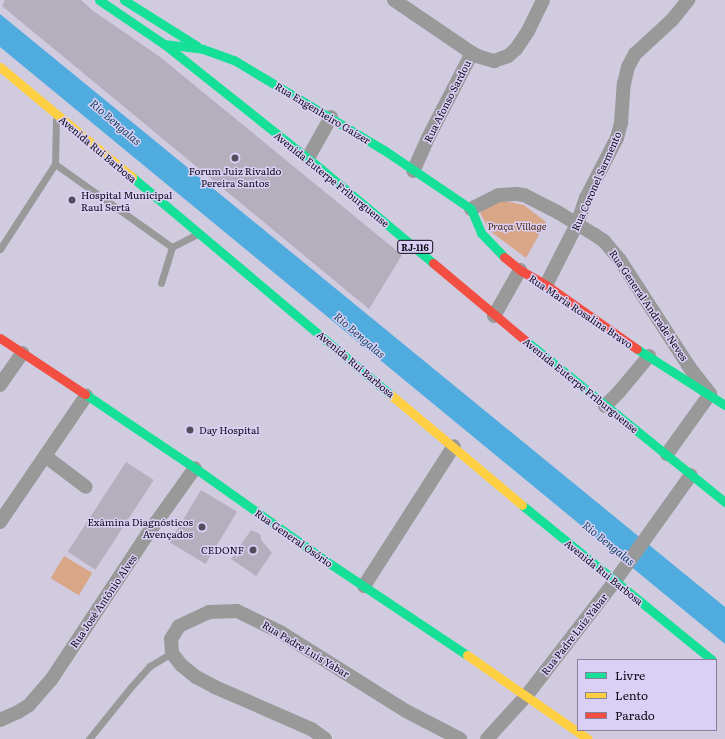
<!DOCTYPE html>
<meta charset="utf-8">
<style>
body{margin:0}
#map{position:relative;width:725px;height:739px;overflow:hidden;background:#d1cbe0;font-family:Literata,serif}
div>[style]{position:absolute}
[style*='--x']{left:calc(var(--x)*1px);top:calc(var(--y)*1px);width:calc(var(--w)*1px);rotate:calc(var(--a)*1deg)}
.green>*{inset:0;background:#d9a688;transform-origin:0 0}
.water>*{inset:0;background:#50acdf}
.building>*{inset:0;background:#b5aebd;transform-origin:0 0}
.lane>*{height:7px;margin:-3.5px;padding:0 3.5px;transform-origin:3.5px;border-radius:3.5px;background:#9a999a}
.street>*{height:14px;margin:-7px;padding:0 7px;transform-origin:7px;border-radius:7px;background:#9a999a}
.fast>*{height:9px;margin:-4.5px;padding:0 4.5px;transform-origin:4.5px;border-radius:4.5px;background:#16e098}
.slow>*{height:9px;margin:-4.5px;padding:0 4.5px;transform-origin:4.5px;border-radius:4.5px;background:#ffcf43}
.jam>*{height:9px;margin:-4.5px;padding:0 4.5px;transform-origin:4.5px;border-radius:4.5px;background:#f24e42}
.dots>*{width:11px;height:11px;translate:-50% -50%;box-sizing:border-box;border:2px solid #dad0f5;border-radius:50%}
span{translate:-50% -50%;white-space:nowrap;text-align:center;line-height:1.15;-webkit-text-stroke:3px #dad0f5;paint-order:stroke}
.shield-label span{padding:1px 3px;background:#dad0f5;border:1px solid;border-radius:3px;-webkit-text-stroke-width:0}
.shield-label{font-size:9px;color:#0e0a17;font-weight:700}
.street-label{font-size:10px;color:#0e0a17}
.poi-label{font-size:10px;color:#0e0a17}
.left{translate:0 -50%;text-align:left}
.right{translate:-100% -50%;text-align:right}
.park-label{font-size:10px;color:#512c0e;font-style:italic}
.water-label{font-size:11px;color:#0e3f5a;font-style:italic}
.legend{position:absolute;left:577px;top:659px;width:140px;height:72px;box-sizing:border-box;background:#dad0f5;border:1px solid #88819c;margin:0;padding:5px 7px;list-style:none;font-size:12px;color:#0e0a17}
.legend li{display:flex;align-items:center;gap:8px;height:20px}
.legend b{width:20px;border:1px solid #88819c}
</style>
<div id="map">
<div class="green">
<i style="clip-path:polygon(505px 201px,524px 205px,546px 222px,526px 258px,490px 231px,480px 213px,493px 202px)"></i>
<i style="left:64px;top:556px;width:33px;height:26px;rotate:31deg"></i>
</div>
<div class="water">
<i style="clip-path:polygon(0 14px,725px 607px,725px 644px,0 47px)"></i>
</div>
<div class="building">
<i style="clip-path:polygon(5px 0,81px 0,92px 10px,160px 57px,402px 255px,369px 309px,2px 6px)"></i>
<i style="left:126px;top:462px;width:33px;height:107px;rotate:33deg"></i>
<i style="left:201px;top:490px;width:42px;height:61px;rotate:31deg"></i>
<i style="clip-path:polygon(251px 530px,260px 534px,262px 541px,272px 553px,256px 576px,231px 559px)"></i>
</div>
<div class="lane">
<i style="--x:56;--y:120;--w:44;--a:91.3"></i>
<i style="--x:55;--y:164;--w:143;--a:35.4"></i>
<i style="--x:172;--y:247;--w:27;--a:-27"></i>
<i style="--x:0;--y:249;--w:101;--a:-57.1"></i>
<i style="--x:161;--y:283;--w:38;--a:-73"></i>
<i style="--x:89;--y:739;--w:65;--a:-51.2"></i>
<i style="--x:130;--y:688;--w:30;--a:-48"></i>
<i style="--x:150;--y:666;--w:26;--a:-31"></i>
</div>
<div class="street">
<i style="--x:394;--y:0;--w:94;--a:34.2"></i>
<i style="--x:472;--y:53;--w:96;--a:117.4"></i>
<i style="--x:428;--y:138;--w:36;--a:114"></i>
<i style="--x:472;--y:53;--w:9;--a:27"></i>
<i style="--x:480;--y:57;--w:15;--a:16"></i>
<i style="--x:494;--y:61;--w:15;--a:-20"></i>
<i style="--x:508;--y:56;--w:11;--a:-41"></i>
<i style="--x:516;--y:49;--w:22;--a:-56"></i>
<i style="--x:528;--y:31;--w:34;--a:-64"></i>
<i style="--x:308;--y:158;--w:47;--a:-60.7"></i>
<i style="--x:471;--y:209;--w:31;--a:-27"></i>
<i style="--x:499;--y:195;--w:17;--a:-3"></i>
<i style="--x:516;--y:194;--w:8;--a:7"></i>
<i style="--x:524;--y:195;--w:39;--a:27"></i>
<i style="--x:559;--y:213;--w:42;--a:31.4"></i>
<i style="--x:595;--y:235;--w:11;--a:34"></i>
<i style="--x:604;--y:241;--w:25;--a:50"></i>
<i style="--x:620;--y:260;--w:129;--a:57.1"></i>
<i style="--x:690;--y:368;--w:33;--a:52"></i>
<i style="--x:710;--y:394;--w:74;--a:125.6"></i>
<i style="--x:546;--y:285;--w:68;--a:-63.1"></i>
<i style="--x:577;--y:224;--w:28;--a:-71"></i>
<i style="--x:586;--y:198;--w:68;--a:-62.7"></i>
<i style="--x:617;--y:138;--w:16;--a:-75"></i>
<i style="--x:621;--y:123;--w:39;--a:-86"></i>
<i style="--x:624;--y:84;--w:17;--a:-77"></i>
<i style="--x:628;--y:67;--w:15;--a:-62"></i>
<i style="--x:635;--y:54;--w:50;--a:-42.6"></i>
<i style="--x:672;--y:20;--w:26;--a:-51"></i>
<i style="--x:494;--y:316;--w:53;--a:-60.5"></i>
<i style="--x:0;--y:385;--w:39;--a:-55"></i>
<i style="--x:605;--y:406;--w:20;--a:-45"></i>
<i style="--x:619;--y:392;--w:47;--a:-50.2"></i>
<i style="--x:45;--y:456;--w:51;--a:37.1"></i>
<i style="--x:0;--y:522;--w:153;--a:-55.7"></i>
<i style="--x:364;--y:586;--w:166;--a:-57.3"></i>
<i style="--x:0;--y:720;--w:20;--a:-24"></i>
<i style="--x:18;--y:712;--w:13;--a:-32"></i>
<i style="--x:29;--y:705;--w:33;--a:-49"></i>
<i style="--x:51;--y:680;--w:174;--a:-56.5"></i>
<i style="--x:147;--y:535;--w:82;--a:-54.4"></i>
<i style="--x:325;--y:739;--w:17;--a:-144"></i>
<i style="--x:311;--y:729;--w:105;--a:-156.4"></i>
<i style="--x:215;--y:687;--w:21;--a:-152"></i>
<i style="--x:196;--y:677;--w:19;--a:-141"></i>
<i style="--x:181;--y:665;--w:15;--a:-127"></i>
<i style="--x:172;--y:653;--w:14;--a:-94"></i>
<i style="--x:171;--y:639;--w:15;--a:-58"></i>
<i style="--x:179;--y:626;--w:33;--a:-25"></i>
<i style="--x:209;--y:612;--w:28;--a:-2"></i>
<i style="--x:237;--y:611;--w:48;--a:26"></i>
<i style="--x:280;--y:632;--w:149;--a:32.1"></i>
<i style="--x:406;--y:711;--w:61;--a:27.4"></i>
<i style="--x:487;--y:739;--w:59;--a:-47.7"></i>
<i style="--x:527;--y:695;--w:144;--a:-52.3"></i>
<i style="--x:615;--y:581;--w:130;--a:-54.4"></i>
</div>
<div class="fast">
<i style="--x:99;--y:0;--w:78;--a:34.1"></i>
<i style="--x:164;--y:44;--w:201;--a:38.5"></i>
<i style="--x:321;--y:169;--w:146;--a:40"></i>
<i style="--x:124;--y:0;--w:86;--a:32.2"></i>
<i style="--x:164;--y:44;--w:39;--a:7"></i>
<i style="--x:203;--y:49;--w:33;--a:20"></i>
<i style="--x:234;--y:60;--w:175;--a:31"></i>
<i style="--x:384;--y:150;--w:105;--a:34.1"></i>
<i style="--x:471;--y:209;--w:26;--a:67"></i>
<i style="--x:481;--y:233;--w:33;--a:46"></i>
<i style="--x:132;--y:177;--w:339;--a:40.1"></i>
<i style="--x:526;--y:341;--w:256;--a:39"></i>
<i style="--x:637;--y:349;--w:104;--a:32.5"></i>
<i style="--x:85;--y:394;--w:133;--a:33.9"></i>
<i style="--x:195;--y:468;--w:157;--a:35.4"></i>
<i style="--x:323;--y:559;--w:173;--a:33.7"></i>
<i style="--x:522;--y:505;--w:245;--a:39.2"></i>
</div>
<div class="slow">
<i style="--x:0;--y:67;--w:172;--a:39.8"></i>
<i style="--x:391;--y:395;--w:171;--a:40"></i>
<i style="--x:467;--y:655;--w:147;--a:34.8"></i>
</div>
<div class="jam">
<i style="--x:504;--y:257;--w:21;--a:39"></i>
<i style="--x:520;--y:270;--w:30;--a:30"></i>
<i style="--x:546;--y:285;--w:111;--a:35.1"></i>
<i style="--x:433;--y:263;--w:121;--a:40"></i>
<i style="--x:0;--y:338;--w:102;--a:33.4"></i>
</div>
<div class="dots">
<i style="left:235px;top:158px;background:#524e5d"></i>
<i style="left:72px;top:200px;background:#524e5d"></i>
<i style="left:190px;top:430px;background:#524e5d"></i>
<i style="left:202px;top:527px;background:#524e5d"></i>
<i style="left:253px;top:550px;background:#524e5d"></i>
</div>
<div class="shield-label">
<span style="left:415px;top:247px">RJ-116</span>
</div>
<div class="street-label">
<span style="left:447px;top:101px;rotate:-63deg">Rua Afonso Sardou</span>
<span style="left:323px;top:113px;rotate:31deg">Rua Engenheiro Gaizer</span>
<span style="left:98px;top:149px;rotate:40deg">Avenida Rui Barbosa</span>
<span style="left:332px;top:179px;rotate:39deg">Avenida Euterpe Friburguense</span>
<span style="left:596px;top:181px;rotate:-66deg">Rua Coronel Sarmento</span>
<span style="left:649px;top:305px;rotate:56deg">Rua General Andrade Neves</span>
<span style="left:581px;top:311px;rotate:34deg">Rua Maria Rosalina Bravo</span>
<span style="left:356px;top:364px;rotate:40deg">Avenida Rui Barbosa</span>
<span style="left:581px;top:385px;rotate:39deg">Avenida Euterpe Friburguense</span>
<span style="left:294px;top:538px;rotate:35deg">Rua General Osório</span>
<span style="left:604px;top:572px;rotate:39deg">Avenida Rui Barbosa</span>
<span style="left:103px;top:601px;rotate:-56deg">Rua José Antônio Alves</span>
<span style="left:574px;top:634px;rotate:-52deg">Rua Padre Luiz Yabar</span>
<span style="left:306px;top:649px;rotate:31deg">Rua Padre Luís Yabar</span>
</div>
<div class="poi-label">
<span style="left:235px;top:176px">Forum Juiz Rivaldo<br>Pereira Santos</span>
<span class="left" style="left:81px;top:200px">Hospital Municipal<br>Raul Sertã</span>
<span class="left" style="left:199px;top:430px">Day Hospital</span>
<span class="right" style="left:193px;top:527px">Exâmina Diagnósticos<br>Avençados</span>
<span class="right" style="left:244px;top:550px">CEDONF</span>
</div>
<div class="park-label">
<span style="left:517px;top:226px">Praça Village</span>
</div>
<div class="water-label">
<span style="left:116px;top:122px;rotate:41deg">Rio Bengalas</span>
<span style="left:360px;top:335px;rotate:41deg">Rio Bengalas</span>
<span style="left:609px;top:543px;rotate:39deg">Rio Bengalas</span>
</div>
<ul class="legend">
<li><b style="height:5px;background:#16e098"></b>Livre</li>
<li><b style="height:5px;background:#ffcf43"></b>Lento</li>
<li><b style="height:5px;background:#f24e42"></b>Parado</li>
</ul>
</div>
